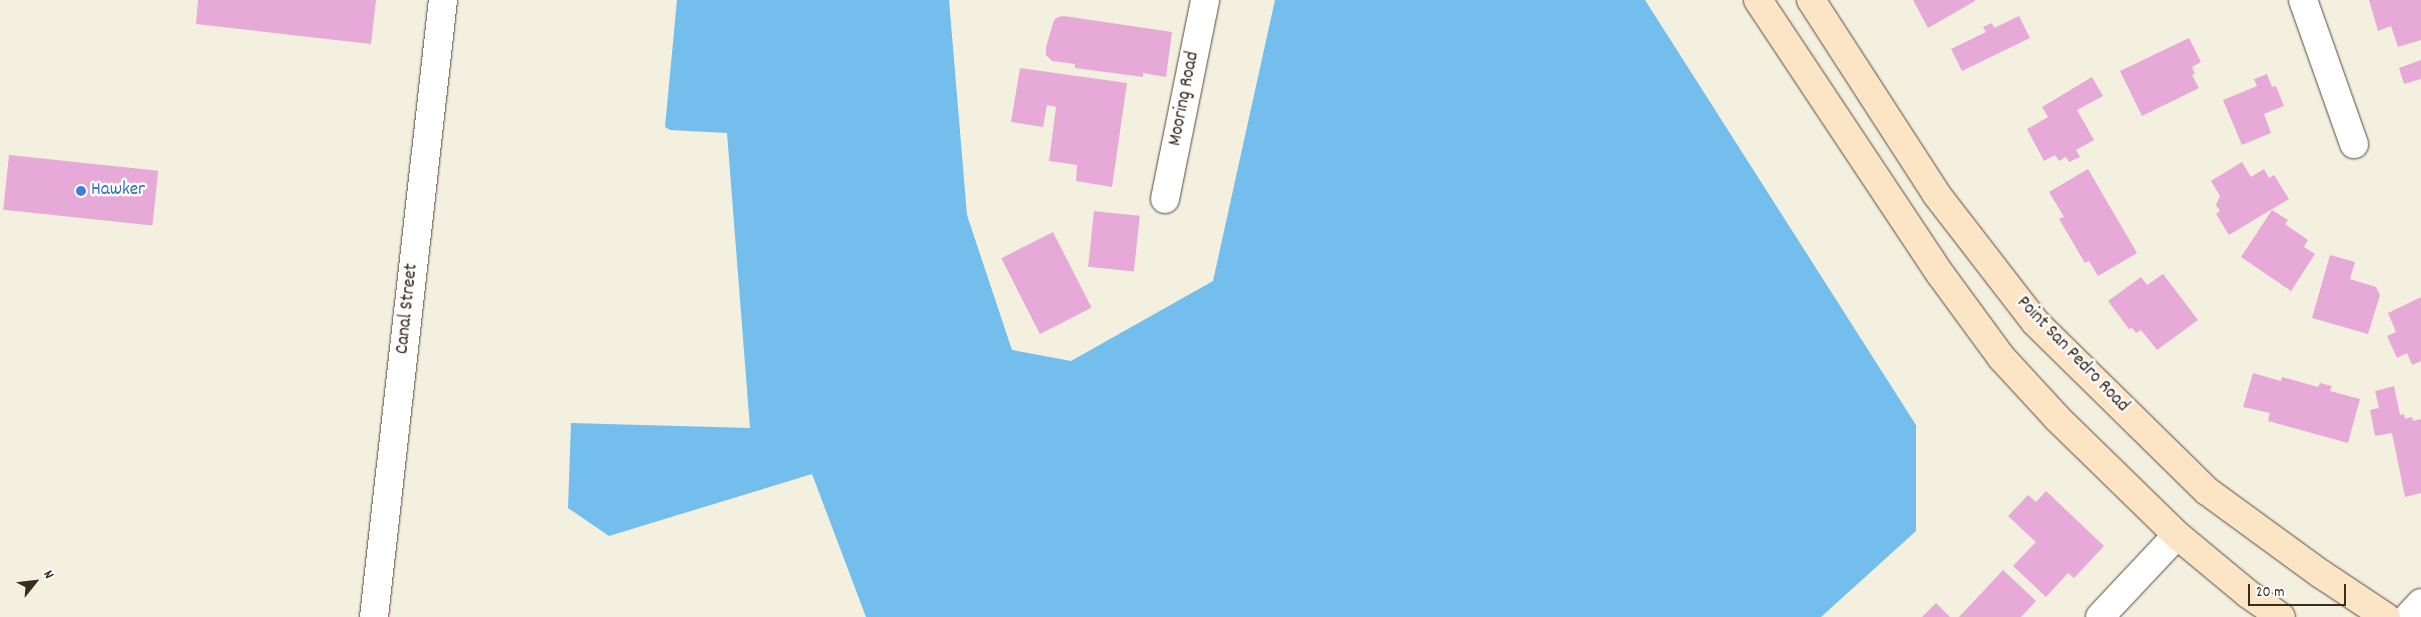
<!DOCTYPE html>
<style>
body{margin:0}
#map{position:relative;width:2421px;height:617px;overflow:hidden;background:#f3f0df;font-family:Dekko,sans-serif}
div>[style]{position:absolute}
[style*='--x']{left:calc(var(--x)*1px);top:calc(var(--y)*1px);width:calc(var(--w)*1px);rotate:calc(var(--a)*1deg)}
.water>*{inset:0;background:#73beec}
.building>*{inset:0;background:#e7aad8;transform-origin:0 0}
.roads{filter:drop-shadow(0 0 1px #57483b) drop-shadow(0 0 1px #57483b)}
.street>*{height:28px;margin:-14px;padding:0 14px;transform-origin:14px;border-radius:14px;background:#fff}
.secondary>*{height:28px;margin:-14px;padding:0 14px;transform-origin:14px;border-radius:14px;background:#fce5c4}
.dots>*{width:14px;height:14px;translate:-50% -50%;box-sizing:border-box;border:2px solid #fff;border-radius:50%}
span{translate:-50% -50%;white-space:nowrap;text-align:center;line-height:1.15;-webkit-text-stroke:5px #fff;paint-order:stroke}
.street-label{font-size:19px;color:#3b2a1e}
.shop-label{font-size:19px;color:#366cbe}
.left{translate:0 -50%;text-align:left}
.north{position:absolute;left:10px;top:557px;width:50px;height:50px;-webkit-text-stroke:4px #fff;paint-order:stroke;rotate:61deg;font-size:14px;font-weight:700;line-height:20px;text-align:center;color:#3b2a1e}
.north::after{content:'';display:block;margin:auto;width:18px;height:22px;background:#3b2a1e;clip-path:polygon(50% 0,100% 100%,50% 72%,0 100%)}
.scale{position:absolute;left:2248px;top:584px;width:98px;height:22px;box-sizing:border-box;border:2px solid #3b2a1e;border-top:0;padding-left:6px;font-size:15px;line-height:18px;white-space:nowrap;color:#3b2a1e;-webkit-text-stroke:4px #fff;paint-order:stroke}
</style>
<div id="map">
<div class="water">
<i style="clip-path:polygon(677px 0,949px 0,967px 215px,1012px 350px,1071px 361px,1213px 281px,1275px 0,1645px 0,1916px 425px,1916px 531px,1821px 617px,866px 617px,812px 474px,609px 536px,568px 508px,571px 423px,750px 428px,727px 133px,670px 130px,665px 127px)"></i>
</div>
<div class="building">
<i style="clip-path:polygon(198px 0,376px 0,371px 44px,196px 24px)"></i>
<i style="clip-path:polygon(1913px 0,1975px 0,1975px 1px,1928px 28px)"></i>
<i style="clip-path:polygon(2369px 0,2421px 0,2421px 40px,2398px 47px,2391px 26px,2378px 31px)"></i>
<i style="clip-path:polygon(1064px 16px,1172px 32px,1166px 77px,1143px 73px,1143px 77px,1075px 68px,1075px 64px,1052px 61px,1046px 55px,1046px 47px,1054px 20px,1058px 17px)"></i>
<i style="clip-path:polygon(2019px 16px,2030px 38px,1962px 71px,1951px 49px,1986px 32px,1983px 27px,1992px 23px,1994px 28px)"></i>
<i style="clip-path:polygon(2189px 38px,2201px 62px,2192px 67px,2195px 74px,2192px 75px,2199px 88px,2142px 116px,2120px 71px)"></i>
<i style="clip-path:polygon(2421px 60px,2421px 79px,2404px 84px,2399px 68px)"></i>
<i style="clip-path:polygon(1020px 68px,1127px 83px,1112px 187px,1076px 181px,1077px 165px,1049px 161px,1056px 107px,1047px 105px,1043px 127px,1011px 122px)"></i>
<i style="clip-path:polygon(2267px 74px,2272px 87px,2276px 86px,2284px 106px,2264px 114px,2271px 133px,2242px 145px,2223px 100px,2257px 86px,2254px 79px)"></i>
<i style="clip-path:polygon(2092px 77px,2103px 96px,2077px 110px,2094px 140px,2076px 150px,2080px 157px,2069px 162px,2066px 157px,2059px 161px,2055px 155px,2044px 161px,2027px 129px,2048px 117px,2042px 107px)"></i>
<i style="left:9px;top:155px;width:150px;height:55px;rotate:6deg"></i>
<i style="clip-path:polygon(2242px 162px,2251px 177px,2264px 169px,2269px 178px,2274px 175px,2289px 199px,2229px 235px,2216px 214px,2220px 211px,2216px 205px,2220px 196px,2211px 181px)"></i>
<i style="clip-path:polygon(2088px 169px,2137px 253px,2098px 276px,2089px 261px,2085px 263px,2059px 219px,2064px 217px,2049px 192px)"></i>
<i style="clip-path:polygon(2272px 210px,2288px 220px,2285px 224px,2308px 240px,2304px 247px,2315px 254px,2291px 291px,2241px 257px)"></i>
<i style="left:1094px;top:211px;width:46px;height:56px;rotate:6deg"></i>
<i style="left:1053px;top:232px;width:85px;height:58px;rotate:63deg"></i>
<i style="clip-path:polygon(2330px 255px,2355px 262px,2350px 279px,2376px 287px,2380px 295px,2368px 334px,2312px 318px)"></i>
<i style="clip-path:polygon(2163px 274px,2198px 320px,2157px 350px,2141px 330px,2136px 333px,2132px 328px,2129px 329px,2108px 301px,2141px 277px,2147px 285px)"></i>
<i style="clip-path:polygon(2421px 297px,2421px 361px,2412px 365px,2407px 353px,2397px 358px,2387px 336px,2396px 332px,2388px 313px)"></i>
<i style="clip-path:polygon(2253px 373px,2281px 381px,2282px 377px,2318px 387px,2320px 383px,2332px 386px,2330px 391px,2360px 399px,2348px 443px,2268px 421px,2270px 413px,2243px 407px)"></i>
<i style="clip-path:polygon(2394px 386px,2400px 415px,2404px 414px,2405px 419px,2412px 417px,2413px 421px,2421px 419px,2421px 493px,2405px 497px,2392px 433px,2375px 436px,2370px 410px,2379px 408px,2375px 391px)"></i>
<i style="clip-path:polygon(2046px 491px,2104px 546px,2074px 578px,2068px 573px,2046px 597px,2013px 566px,2036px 542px,2008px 516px,2028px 495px,2036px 502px)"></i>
<i style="clip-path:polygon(2003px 570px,2036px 601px,2021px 617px,1959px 617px)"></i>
<i style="clip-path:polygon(1936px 603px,1950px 617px,1922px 617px)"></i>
</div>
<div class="roads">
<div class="street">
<i style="--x:2303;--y:0;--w:153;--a:70.5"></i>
<i style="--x:1165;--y:199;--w:203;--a:-78.6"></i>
<i style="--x:374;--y:617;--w:621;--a:-83.62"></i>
<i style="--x:2100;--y:617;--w:112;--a:-46.8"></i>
<i style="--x:2408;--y:617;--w:19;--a:-47"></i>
</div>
<div class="secondary">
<i style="--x:1758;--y:0;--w:330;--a:56.4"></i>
<i style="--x:1941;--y:275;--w:102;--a:53.8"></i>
<i style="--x:2001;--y:357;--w:83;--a:47.4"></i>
<i style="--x:2057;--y:418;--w:168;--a:44.3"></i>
<i style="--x:2177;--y:535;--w:92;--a:39.7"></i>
<i style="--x:2248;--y:594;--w:40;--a:34.9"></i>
<i style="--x:1811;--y:0;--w:232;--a:57.1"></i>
<i style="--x:1937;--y:195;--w:160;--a:52.3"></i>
<i style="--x:2035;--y:322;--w:241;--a:44.5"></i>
<i style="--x:2207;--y:491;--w:141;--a:36.1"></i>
<i style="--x:2321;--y:574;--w:78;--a:33.5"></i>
</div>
</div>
<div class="dots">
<i style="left:81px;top:191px;background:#3f7fe0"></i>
</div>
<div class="street-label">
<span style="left:1185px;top:99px;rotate:-79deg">Mooring Road</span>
<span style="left:408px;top:309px;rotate:-84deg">Canal Street</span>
<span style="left:2072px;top:355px;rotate:46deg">Point San Pedro Road</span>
</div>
<div class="shop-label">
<span class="left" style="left:91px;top:191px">Hawker</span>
</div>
<div class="north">N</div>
<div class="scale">20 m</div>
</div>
